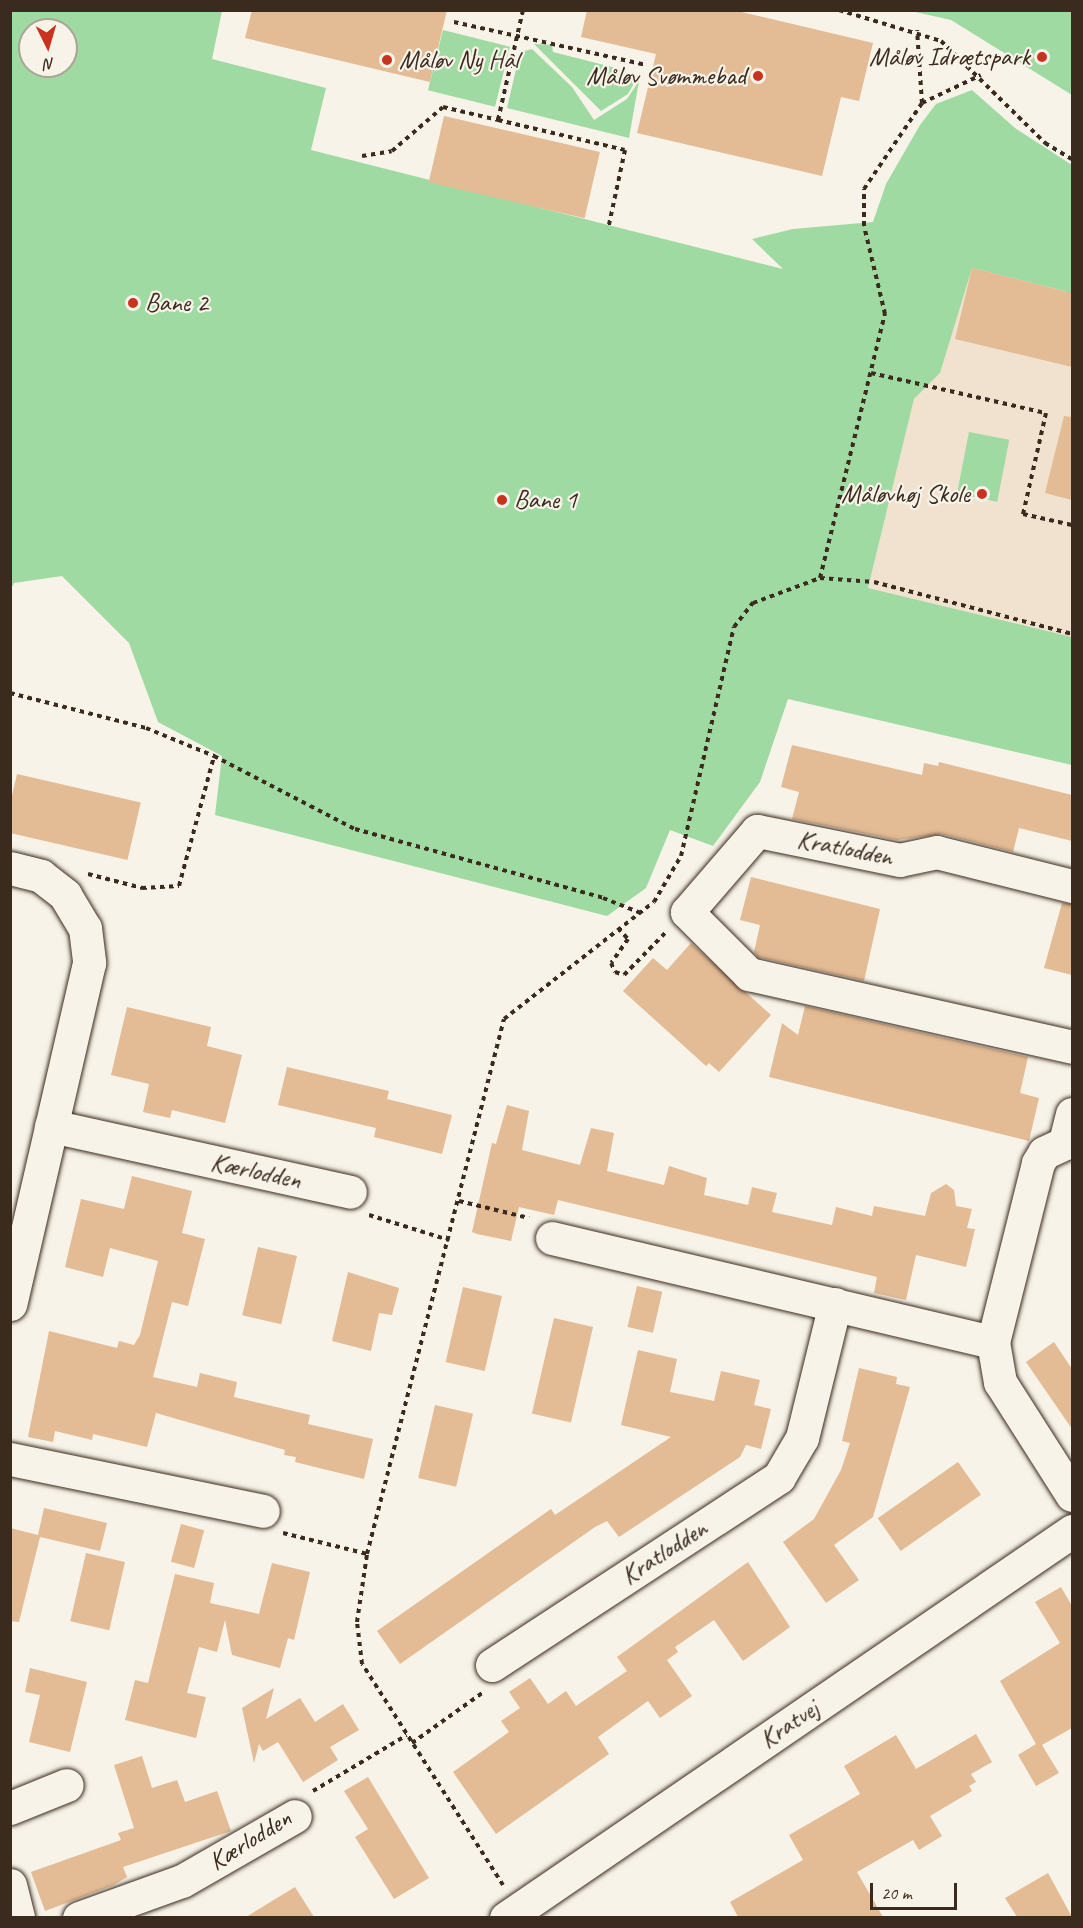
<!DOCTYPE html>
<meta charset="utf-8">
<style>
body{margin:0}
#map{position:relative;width:1083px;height:1928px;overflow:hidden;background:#f7f3e8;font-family:Caveat,sans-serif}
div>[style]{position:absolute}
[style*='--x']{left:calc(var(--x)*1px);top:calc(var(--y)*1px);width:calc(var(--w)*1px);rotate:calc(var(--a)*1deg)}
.built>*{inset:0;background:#f1e2cf}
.green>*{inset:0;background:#9edaa1;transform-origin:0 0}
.building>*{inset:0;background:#e3bb94;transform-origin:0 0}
.path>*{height:4px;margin-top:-2px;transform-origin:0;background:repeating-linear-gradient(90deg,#3b2a1e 0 4.5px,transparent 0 9px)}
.roads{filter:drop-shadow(0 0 2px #3b2a1e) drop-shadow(0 0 2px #3b2a1e)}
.street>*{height:33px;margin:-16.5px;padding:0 16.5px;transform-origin:16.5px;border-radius:16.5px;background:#f7f3e8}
.secondary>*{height:33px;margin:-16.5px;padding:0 16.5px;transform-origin:16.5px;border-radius:16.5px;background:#f7f3e8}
.dots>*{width:16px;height:16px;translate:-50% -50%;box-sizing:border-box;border:3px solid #f7f3e8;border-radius:50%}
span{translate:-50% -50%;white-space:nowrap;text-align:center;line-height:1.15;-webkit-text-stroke:4.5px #f7f3e8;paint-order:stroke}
.poi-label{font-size:26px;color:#3b2a1e}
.right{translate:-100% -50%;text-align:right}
.left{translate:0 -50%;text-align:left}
.street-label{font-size:26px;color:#3b2a1e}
.frame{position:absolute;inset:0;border:12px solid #3b2a1e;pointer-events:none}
.north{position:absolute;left:18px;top:18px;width:60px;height:60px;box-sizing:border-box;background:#f7f3e8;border:2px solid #aca397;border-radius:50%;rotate:175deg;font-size:16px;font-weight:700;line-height:24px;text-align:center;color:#3b2a1e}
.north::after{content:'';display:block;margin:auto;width:21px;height:27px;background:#c8321e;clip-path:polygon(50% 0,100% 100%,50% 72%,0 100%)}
.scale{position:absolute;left:870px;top:1883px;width:87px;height:27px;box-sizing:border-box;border:3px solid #3b2a1e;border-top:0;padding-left:8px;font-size:18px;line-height:21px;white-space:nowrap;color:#3b2a1e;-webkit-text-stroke:4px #f7f3e8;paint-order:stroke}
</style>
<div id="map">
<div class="built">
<i style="clip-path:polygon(970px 253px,1072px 278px,1072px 637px,868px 588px,914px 399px,940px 373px)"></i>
</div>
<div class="green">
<i style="clip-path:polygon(evenodd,11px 11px,222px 11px,212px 59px,326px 88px,311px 150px,783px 269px,752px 239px,793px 229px,873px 222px,886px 184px,920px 125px,936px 104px,972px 90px,1015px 128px,1072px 165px,1072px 297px,1065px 291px,972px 268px,940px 373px,914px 399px,868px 588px,1072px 637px,1072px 765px,788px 699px,760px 782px,713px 846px,670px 830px,646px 888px,607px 916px,215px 815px,222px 756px,158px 722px,129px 643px,62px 576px,14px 583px,11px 589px,11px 11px,30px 30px,66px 30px,66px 66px,30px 66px,30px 30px)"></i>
<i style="clip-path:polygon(911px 11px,1072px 11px,1072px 95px,951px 20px)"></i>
<i style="left:443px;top:30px;width:69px;height:62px;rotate:14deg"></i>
<i style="clip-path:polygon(534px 44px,552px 45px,553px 52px,616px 68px,637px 78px,628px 94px,601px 111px)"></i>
<i style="clip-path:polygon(532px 49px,572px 87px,594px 120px,627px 99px,639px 81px,629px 138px,507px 108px,520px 52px)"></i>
<i style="left:969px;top:432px;width:41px;height:63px;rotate:11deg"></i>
</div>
<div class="building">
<i style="clip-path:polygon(252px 10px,447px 10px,430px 82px,245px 38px)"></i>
<i style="clip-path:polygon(587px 10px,733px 10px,873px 43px,859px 101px,841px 97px,822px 176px,637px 133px,656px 54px,581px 37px)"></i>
<i style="left:444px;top:116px;width:160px;height:68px;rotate:13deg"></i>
<i style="clip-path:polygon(972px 268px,1072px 293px,1072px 367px,955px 339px)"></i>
<i style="clip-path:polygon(1064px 416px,1072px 417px,1072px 500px,1045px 493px)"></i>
<i style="clip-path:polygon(792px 745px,922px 775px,924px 763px,938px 766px,939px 762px,1072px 795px,1072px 841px,1019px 828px,1013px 852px,942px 834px,897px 840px,792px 819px,799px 792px,781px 787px)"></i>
<i style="left:17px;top:774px;width:127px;height:59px;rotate:13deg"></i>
<i style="clip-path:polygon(751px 877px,880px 909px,864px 981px,758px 957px,754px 952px,760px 925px,740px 920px)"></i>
<i style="clip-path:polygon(1062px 903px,1072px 904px,1072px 975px,1044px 968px)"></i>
<i style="clip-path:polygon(691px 943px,771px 1015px,719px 1072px,709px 1063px,706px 1066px,623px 991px,653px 958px,667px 970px)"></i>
<i style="clip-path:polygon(805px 1006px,1028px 1057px,1020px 1093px,1039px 1098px,1029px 1141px,769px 1077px,782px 1023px,798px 1035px)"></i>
<i style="clip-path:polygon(127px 1007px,211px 1027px,207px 1046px,242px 1055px,225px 1123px,172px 1110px,170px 1118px,143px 1112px,149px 1084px,111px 1075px)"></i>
<i style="clip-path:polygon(287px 1067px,389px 1091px,387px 1099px,452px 1115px,442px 1154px,374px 1137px,376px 1128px,278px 1105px)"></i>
<i style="clip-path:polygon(507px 1105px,529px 1111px,522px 1150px,580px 1165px,591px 1128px,614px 1133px,607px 1171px,664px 1185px,669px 1166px,707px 1178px,704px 1195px,748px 1205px,752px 1187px,777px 1193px,772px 1212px,832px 1225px,836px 1207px,872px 1216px,874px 1206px,925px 1216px,931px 1193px,946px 1184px,954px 1190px,956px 1206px,972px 1209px,967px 1228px,975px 1229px,966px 1267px,916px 1255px,906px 1300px,874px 1293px,877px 1277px,558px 1200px,554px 1215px,519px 1207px,511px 1241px,477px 1234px,472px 1232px,492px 1143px,496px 1144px)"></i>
<i style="clip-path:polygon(132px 1176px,192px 1191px,182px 1233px,205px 1239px,188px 1306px,172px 1302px,153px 1377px,197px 1387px,200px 1373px,237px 1382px,234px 1397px,310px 1415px,308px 1424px,373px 1439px,364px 1479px,295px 1462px,296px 1457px,284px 1455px,285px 1450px,156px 1413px,147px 1447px,93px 1434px,92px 1440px,55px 1431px,53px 1442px,28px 1437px,49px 1331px,117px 1348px,119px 1341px,134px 1345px,140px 1335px,158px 1261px,110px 1248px,103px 1277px,65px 1267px,81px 1199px,124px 1209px)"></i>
<i style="left:258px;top:1247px;width:40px;height:70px;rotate:13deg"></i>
<i style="clip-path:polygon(348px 1272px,399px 1288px,392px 1315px,379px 1313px,371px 1351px,332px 1341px)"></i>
<i style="left:637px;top:1286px;width:26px;height:42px;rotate:13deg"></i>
<i style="left:463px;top:1287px;width:40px;height:77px;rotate:13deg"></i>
<i style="left:554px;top:1318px;width:40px;height:98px;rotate:13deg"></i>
<i style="clip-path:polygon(1054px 1342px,1072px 1369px,1072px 1429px,1026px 1362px)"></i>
<i style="clip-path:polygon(638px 1350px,677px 1359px,670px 1392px,714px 1401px,721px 1371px,760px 1380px,754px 1405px,771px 1409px,761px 1449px,746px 1445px,740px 1457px,619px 1537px,607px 1521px,595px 1527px,400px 1664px,377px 1631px,551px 1509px,555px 1515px,671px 1437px,621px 1425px)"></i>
<i style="clip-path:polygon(859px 1368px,897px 1377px,896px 1384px,910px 1387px,873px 1517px,834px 1545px,859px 1580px,826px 1603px,783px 1542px,814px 1519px,841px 1470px,850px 1443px,842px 1441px)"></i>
<i style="left:435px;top:1405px;width:39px;height:75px;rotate:13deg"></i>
<i style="left:958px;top:1462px;width:40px;height:98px;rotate:55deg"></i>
<i style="clip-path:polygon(44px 1508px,107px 1523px,100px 1551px,40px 1537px,19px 1622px,10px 1621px,10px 1528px,38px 1535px)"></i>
<i style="left:181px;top:1524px;width:24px;height:39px;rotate:15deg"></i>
<i style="left:86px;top:1553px;width:40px;height:70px;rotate:13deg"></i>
<i style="clip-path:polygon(748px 1562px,790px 1627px,743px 1661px,714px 1620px,675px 1647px,678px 1652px,667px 1660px,692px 1696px,660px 1718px,648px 1701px,598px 1737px,609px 1754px,496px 1834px,453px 1772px,509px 1732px,501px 1721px,520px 1708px,509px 1692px,530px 1678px,548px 1704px,566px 1691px,576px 1706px,627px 1671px,617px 1657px)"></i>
<i style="clip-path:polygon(272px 1563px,310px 1572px,294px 1640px,288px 1638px,280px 1668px,232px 1655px,225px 1620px,217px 1652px,199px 1647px,187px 1693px,206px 1697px,196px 1738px,125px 1720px,135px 1680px,148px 1683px,175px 1574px,214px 1583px,210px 1603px,259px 1614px)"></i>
<i style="clip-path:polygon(1061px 1587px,1072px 1606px,1072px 1728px,1042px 1745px,1059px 1773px,1036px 1786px,1018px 1755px,1036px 1744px,1000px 1681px,1060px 1643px,1035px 1602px)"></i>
<i style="clip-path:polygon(30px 1668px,87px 1682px,70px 1752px,29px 1742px,40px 1695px,25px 1692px)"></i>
<i style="clip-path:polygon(274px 1688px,266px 1719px,300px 1698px,315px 1722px,343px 1704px,359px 1730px,330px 1747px,338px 1760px,303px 1782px,278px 1742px,263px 1751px,259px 1744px,254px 1763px,242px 1708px)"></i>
<i style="clip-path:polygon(976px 1734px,992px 1762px,971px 1774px,976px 1782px,969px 1786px,972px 1791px,930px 1816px,942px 1836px,919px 1850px,913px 1840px,857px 1872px,883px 1917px,738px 1917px,730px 1902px,803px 1860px,789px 1835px,860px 1794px,844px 1766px,896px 1735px,916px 1769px)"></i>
<i style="clip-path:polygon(142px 1756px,152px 1788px,177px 1780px,185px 1802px,217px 1791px,231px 1831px,123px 1867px,127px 1877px,114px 1885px,45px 1911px,31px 1872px,121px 1840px,118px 1833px,134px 1828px,114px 1765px)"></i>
<i style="clip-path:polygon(368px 1777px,429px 1878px,394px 1899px,355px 1837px,368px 1829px,344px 1791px)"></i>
<i style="clip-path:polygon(1048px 1873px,1072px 1917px,1017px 1917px,1005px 1898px)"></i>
<i style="clip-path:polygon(295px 1887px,314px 1917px,246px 1917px)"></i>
</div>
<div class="path">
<i style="--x:839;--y:10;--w:107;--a:16.9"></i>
<i style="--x:941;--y:41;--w:146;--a:44.4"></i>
<i style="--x:1045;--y:143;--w:31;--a:31"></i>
<i style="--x:454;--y:22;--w:197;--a:12.6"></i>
<i style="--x:922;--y:103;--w:65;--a:-25.4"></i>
<i style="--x:498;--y:120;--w:130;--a:13.3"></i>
<i style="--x:625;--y:150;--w:81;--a:102.1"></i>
<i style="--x:362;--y:156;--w:30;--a:-9"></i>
<i style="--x:392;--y:151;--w:67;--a:-40.8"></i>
<i style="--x:443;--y:107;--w:57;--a:13.3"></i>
<i style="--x:498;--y:120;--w:113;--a:-77.2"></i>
<i style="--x:871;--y:373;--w:180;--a:12.9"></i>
<i style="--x:1046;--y:413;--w:104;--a:102.8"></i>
<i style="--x:1023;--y:514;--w:50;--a:12.7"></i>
<i style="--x:820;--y:578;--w:54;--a:4.2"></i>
<i style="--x:874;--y:582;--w:205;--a:14.7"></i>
<i style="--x:10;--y:693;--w:140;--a:14.4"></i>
<i style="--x:146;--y:728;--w:74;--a:22.4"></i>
<i style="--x:214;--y:756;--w:159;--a:27.4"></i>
<i style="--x:355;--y:829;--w:257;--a:15.5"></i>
<i style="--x:603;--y:898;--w:41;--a:21.5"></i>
<i style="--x:88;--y:874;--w:56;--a:14.5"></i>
<i style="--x:142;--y:888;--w:37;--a:-3"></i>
<i style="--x:179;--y:886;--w:135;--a:-74.9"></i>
<i style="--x:618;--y:928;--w:15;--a:48"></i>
<i style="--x:628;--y:939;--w:29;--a:125"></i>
<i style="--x:611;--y:963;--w:10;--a:66"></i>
<i style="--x:615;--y:972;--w:9;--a:18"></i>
<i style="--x:624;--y:975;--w:59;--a:-45.7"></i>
<i style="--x:459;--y:1201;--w:72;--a:13.7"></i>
<i style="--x:369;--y:1215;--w:84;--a:17.4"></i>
<i style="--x:283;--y:1533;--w:87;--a:14"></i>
<i style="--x:412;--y:1743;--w:86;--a:-35.5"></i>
<i style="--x:313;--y:1791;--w:109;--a:-30.8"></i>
<i style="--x:503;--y:1885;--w:262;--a:-122.5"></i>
<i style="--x:362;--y:1664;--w:42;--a:-96.8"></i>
<i style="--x:357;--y:1622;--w:69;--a:-81.6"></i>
<i style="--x:367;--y:1554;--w:552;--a:-75.64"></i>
<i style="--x:504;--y:1019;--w:190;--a:-38"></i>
<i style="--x:654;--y:902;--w:53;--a:-59.6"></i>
<i style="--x:681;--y:856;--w:235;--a:-77"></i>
<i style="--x:734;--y:627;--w:31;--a:-52"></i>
<i style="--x:753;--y:603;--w:72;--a:-20.5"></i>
<i style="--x:820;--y:578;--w:272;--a:-76.2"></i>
<i style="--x:885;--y:314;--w:90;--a:-103.4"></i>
<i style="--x:864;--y:226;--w:37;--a:-90"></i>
<i style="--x:864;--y:189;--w:104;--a:-56"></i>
<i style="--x:922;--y:103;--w:73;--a:-93.9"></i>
</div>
<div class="roads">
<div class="street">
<i style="--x:10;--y:868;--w:32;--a:14"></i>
<i style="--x:41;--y:876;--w:31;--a:38"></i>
<i style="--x:65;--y:895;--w:39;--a:59"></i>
<i style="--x:85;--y:928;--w:35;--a:83"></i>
<i style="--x:89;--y:963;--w:350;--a:103"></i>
<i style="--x:1072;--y:886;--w:139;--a:-165.9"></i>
<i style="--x:937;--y:852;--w:38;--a:168"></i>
<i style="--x:900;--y:860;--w:146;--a:-168.5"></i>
<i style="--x:757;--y:831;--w:107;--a:130.8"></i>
<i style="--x:687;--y:912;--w:88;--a:45"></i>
<i style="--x:749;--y:974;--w:331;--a:12.7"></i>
<i style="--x:1072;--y:1114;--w:30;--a:104"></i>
<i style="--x:1065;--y:1143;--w:23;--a:155"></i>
<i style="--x:1044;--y:1153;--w:12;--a:121"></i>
<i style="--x:1038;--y:1163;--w:185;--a:104.1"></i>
<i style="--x:993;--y:1342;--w:41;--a:80.1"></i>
<i style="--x:1000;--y:1382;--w:134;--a:57.5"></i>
<i style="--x:51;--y:1126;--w:306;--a:12.4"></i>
<i style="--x:552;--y:1238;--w:453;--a:13.3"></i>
<i style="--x:10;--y:1459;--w:258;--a:11.6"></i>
<i style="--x:492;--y:1665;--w:343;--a:-33.2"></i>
<i style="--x:779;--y:1477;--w:45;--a:-59.5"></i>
<i style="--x:802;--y:1438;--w:138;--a:-76.2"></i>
<i style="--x:10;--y:1808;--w:61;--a:-22"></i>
<i style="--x:10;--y:1885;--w:34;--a:76"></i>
<i style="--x:79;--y:1918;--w:109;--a:-19.8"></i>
<i style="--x:182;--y:1881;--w:130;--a:-29.9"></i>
</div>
<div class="secondary">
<i style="--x:506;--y:1918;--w:686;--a:-34.36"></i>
</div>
</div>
<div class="dots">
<i style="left:1042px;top:57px;background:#c8321e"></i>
<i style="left:387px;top:60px;background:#c8321e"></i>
<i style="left:758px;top:76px;background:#c8321e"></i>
<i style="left:133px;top:303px;background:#c8321e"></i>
<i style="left:982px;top:494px;background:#c8321e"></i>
<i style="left:502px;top:500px;background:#c8321e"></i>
</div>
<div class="poi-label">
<span class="right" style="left:1030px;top:57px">Måløv Idrætspark</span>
<span class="left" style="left:399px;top:60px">Måløv Ny Hal</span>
<span class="right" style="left:746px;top:76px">Måløv Svømmebad</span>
<span class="left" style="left:145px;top:303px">Bane 2</span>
<span class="right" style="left:970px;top:494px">Måløvhøj Skole</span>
<span class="left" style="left:514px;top:500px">Bane 1</span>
</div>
<div class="street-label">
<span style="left:845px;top:848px;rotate:11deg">Kratlodden</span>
<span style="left:256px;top:1171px;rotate:12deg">Kærlodden</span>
<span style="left:664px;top:1552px;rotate:-33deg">Kratlodden</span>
<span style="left:789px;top:1724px;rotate:-34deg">Kratvej</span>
<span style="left:250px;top:1840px;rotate:-32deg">Kærlodden</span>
</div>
<div class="frame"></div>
<div class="north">N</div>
<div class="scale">20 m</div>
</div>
